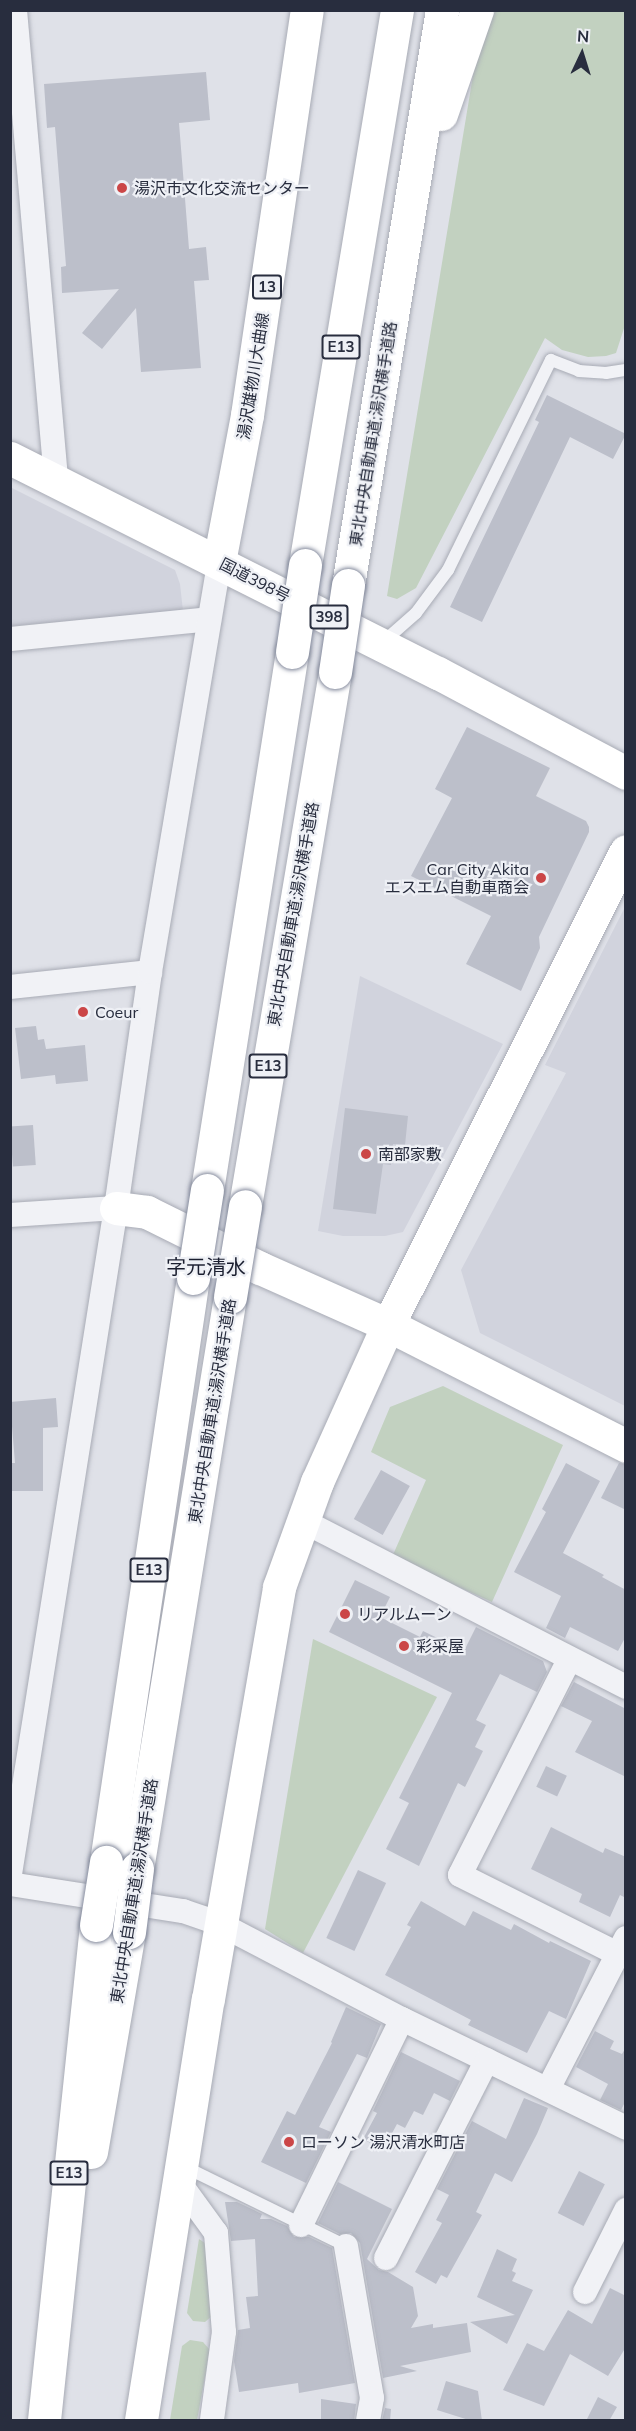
<!DOCTYPE html>
<meta charset="utf-8">
<style>
body{margin:0}
#map{position:relative;width:636px;height:2431px;overflow:hidden;background:#dfe1e8;font-family:Mulish,"Noto Sans JP",sans-serif}
div>[style]{position:absolute}
[style*='--x']{left:calc(var(--x)*1px);top:calc(var(--y)*1px);width:calc(var(--w)*1px);rotate:calc(var(--a)*1deg)}
.built>*{inset:0;background:#d1d3dd}
.green>*{inset:0;background:#c2d1c0}
.building>*{inset:0;background:#bcbfca;transform-origin:0 0}
.roads{filter:drop-shadow(0 0 2px #a8abb5) drop-shadow(0 0 2px #a8abb5)}
.lane>*{height:12px;margin:-6px;padding:0 6px;transform-origin:6px;border-radius:6px;background:#f1f2f6}
.street>*{height:24px;margin:-12px;padding:0 12px;transform-origin:12px;border-radius:12px;background:#f1f2f6}
.secondary>*{height:33px;margin:-16.5px;padding:0 16.5px;transform-origin:16.5px;border-radius:16.5px;background:#fff}
.primary>*{height:33px;margin:-16.5px;padding:0 16.5px;transform-origin:16.5px;border-radius:16.5px;background:#fff}
.highway>*{height:33px;margin:-16.5px;padding:0 16.5px;transform-origin:16.5px;border-radius:16.5px;background:#fff}
.bridges{filter:drop-shadow(0 0 2px #868c9e) drop-shadow(0 0 2px #868c9e)}
.highway-bridge>*{height:33px;margin:-16.5px;padding:0 16.5px;transform-origin:16.5px;border-radius:16.5px;background:#fff}
.dots>*{width:16px;height:16px;translate:-50% -50%;box-sizing:border-box;border:3px solid #eef0f5;border-radius:50%}
span{translate:-50% -50%;white-space:nowrap;text-align:center;line-height:1.15;-webkit-text-stroke:4.5px #eef0f5;paint-order:stroke}
.shield-label span{padding:2px 4px;background:#eef0f5;border:2px solid;border-radius:4px;-webkit-text-stroke-width:0}
.shield-label{font-size:15px;color:#282d3e;font-weight:700}
.poi-label{font-size:16px;color:#282d3e}
.left{translate:0 -50%;text-align:left}
.right{translate:-100% -50%;text-align:right}
.street-label{font-size:16px;color:#282d3e}
.quarter-label{font-size:20px;color:#1a1e2f}
.frame{position:absolute;inset:0;border:12px solid #282d3e;pointer-events:none}
.north{position:absolute;left:552px;top:24px;width:60px;height:60px;-webkit-text-stroke:4px #eef0f5;paint-order:stroke;rotate:4deg;font-size:16px;font-weight:700;line-height:24px;text-align:center;color:#282d3e}
.north::after{content:'';display:block;margin:auto;width:21px;height:27px;background:#282d3e;clip-path:polygon(50% 0,100% 100%,50% 72%,0 100%)}
</style>
<div id="map">
<div class="built">
<i style="clip-path:polygon(10px 487px,175px 570px,180px 584px,183px 611px,11px 626px)"></i>
<i style="clip-path:polygon(625px 907px,625px 1406px,480px 1333px,461px 1270px,566px 1073px,545px 1065px)"></i>
<i style="clip-path:polygon(360px 976px,503px 1044px,403px 1232px,385px 1236px,343px 1236px,318px 1231px)"></i>
</div>
<div class="green">
<i style="clip-path:polygon(491px 11px,625px 11px,626px 322px,616px 353px,606px 356px,588px 357px,562px 350px,545px 338px,416px 588px,397px 599px,387px 596px,477px 51px)"></i>
<i style="clip-path:polygon(443px 1386px,563px 1445px,492px 1602px,392px 1557px,426px 1480px,371px 1452px,390px 1407px)"></i>
<i style="clip-path:polygon(313px 1639px,437px 1697px,303px 1953px,265px 1929px)"></i>
<i style="clip-path:polygon(199px 2239px,205px 2243px,212px 2316px,205px 2322px,193px 2321px,187px 2313px)"></i>
<i style="clip-path:polygon(190px 2340px,203px 2342px,210px 2350px,197px 2420px,170px 2420px,182px 2346px)"></i>
</div>
<div class="building">
<i style="clip-path:polygon(206px 72px,210px 120px,179px 123px,189px 249px,206px 247px,209px 280px,194px 281px,201px 368px,141px 372px,136px 308px,102px 349px,82px 333px,119px 289px,62px 293px,61px 267px,66px 266px,55px 127px,47px 128px,44px 84px)"></i>
<i style="clip-path:polygon(547px 395px,626px 434px,613px 459px,570px 437px,482px 622px,450px 607px,539px 422px,535px 420px)"></i>
<i style="clip-path:polygon(467px 727px,550px 768px,536px 796px,586px 821px,589px 827px,589px 832px,539px 937px,540px 948px,521px 991px,466px 964px,491px 916px,411px 876px,452px 798px,435px 789px)"></i>
<i style="clip-path:polygon(36px 1026px,38px 1040px,44px 1039px,46px 1049px,85px 1045px,88px 1081px,56px 1084px,55px 1075px,21px 1079px,15px 1028px)"></i>
<i style="clip-path:polygon(345px 1108px,408px 1116px,405px 1145px,393px 1144px,391px 1165px,383px 1164px,376px 1214px,333px 1209px)"></i>
<i style="left:33px;top:1125px;width:40px;height:23px;rotate:86deg"></i>
<i style="clip-path:polygon(56px 1398px,58px 1427px,43px 1428px,43px 1491px,10px 1491px,10px 1463px,15px 1463px,10px 1402px)"></i>
<i style="clip-path:polygon(566px 1463px,600px 1481px,563px 1553px,604px 1575px,602px 1577px,626px 1590px,626px 1636px,618px 1651px,570px 1627px,565px 1638px,546px 1628px,561px 1596px,514px 1572px,546px 1512px,542px 1509px)"></i>
<i style="clip-path:polygon(619px 1463px,626px 1464px,626px 1510px,601px 1498px)"></i>
<i style="left:381px;top:1470px;width:33px;height:56px;rotate:29deg"></i>
<i style="clip-path:polygon(355px 1580px,390px 1597px,380px 1617px,420px 1637px,423px 1631px,464px 1651px,476px 1627px,543px 1661px,547px 1672px,537px 1692px,500px 1674px,476px 1720px,486px 1725px,475px 1747px,483px 1751px,465px 1787px,458px 1783px,419px 1866px,386px 1849px,409px 1803px,399px 1798px,452px 1693px,329px 1632px)"></i>
<i style="clip-path:polygon(574px 1682px,626px 1709px,626px 1777px,575px 1752px,592px 1721px,561px 1706px)"></i>
<i style="left:546px;top:1766px;width:23px;height:23px;rotate:25deg"></i>
<i style="clip-path:polygon(551px 1827px,603px 1853px,605px 1848px,626px 1857px,626px 1898px,620px 1895px,610px 1917px,579px 1902px,582px 1894px,531px 1869px)"></i>
<i style="left:358px;top:1870px;width:31px;height:75px;rotate:25deg"></i>
<i style="clip-path:polygon(421px 1901px,465px 1926px,473px 1911px,511px 1930px,514px 1924px,549px 1943px,550px 1941px,591px 1961px,566px 2019px,549px 2011px,527px 2053px,468px 2025px,471px 2020px,385px 1975px,411px 1927px,407px 1925px)"></i>
<i style="clip-path:polygon(346px 2007px,381px 2024px,367px 2058px,357px 2054px,319px 2127px,331px 2132px,306px 2183px,261px 2162px,287px 2111px,295px 2115px,332px 2043px,331px 2042px)"></i>
<i style="clip-path:polygon(595px 2031px,614px 2041px,610px 2049px,622px 2054px,626px 2047px,626px 2100px,621px 2110px,600px 2100px,608px 2084px,576px 2067px)"></i>
<i style="clip-path:polygon(401px 2052px,460px 2081px,450px 2101px,434px 2093px,423px 2115px,414px 2111px,405px 2128px,397px 2124px,383px 2150px,363px 2139px,377px 2113px,373px 2111px)"></i>
<i style="clip-path:polygon(524px 2098px,548px 2108px,537px 2134px,512px 2182px,495px 2173px,476px 2212px,482px 2215px,447px 2278px,441px 2275px,436px 2284px,415px 2272px,442px 2223px,436px 2220px,449px 2195px,437px 2189px,472px 2121px,506px 2139px)"></i>
<i style="left:579px;top:2171px;width:29px;height:47px;rotate:27deg"></i>
<i style="clip-path:polygon(338px 2182px,392px 2209px,367px 2259px,379px 2270px,388px 2272px,413px 2287px,418px 2316px,411px 2328px,433px 2324px,433px 2328px,467px 2323px,471px 2352px,400px 2366px,417px 2371px,383px 2378px,360px 2243px,351px 2233px,340px 2234px,318px 2223px)"></i>
<i style="clip-path:polygon(225px 2202px,237px 2202px,262px 2214px,260px 2219px,271px 2219px,287px 2226px,294px 2237px,309px 2237px,332px 2248px,355px 2383px,299px 2393px,298px 2383px,239px 2392px,234px 2361px,238px 2330px,250px 2328px,246px 2297px,258px 2296px,255px 2239px,231px 2241px)"></i>
<i style="clip-path:polygon(497px 2249px,517px 2259px,512px 2271px,516px 2273px,512px 2281px,533px 2290px,507px 2344px,470px 2322px,515px 2315px,477px 2297px)"></i>
<i style="clip-path:polygon(610px 2288px,626px 2296px,626px 2347px,608px 2376px,570px 2354px,544px 2406px,503px 2390px,527px 2343px,544px 2351px,568px 2310px,592px 2324px)"></i>
<i style="clip-path:polygon(446px 2381px,478px 2391px,482px 2421px,472px 2421px,437px 2410px)"></i>
<i style="clip-path:polygon(598px 2397px,617px 2407px,609px 2421px,586px 2421px)"></i>
<i style="clip-path:polygon(321px 2399px,356px 2404px,354px 2421px,321px 2421px)"></i>
<i style="clip-path:polygon(385px 2408px,391px 2409px,390px 2421px,382px 2421px)"></i>
</div>
<div class="roads">
<div class="lane">
<i style="--x:382;--y:643;--w:45;--a:-41.4"></i>
<i style="--x:416;--y:613;--w:54;--a:-53.3"></i>
<i style="--x:448;--y:570;--w:234;--a:-63.9"></i>
<i style="--x:551;--y:360;--w:30;--a:21"></i>
<i style="--x:579;--y:371;--w:27;--a:4"></i>
<i style="--x:606;--y:373;--w:20;--a:-9"></i>
<i style="--x:183;--y:2166;--w:182;--a:26.1"></i>
</div>
<div class="street">
<i style="--x:15;--y:10;--w:472;--a:85"></i>
<i style="--x:10;--y:639;--w:200;--a:-5.7"></i>
<i style="--x:10;--y:987;--w:141;--a:-6.1"></i>
<i style="--x:10;--y:1215;--w:106;--a:-3.8"></i>
<i style="--x:303;--y:1521;--w:363;--a:27.2"></i>
<i style="--x:569;--y:1660;--w:241;--a:116.9"></i>
<i style="--x:460;--y:1875;--w:177;--a:26.6"></i>
<i style="--x:10;--y:1874;--w:674;--a:-80.96"></i>
<i style="--x:116;--y:1208;--w:238;--a:-81.8"></i>
<i style="--x:150;--y:972;--w:416;--a:-80.4"></i>
<i style="--x:10;--y:1884;--w:175;--a:8.9"></i>
<i style="--x:183;--y:1911;--w:39;--a:19"></i>
<i style="--x:220;--y:1924;--w:205;--a:27.6"></i>
<i style="--x:402;--y:2019;--w:249;--a:25.9"></i>
<i style="--x:548;--y:2089;--w:170;--a:-62.7"></i>
<i style="--x:179;--y:2182;--w:63;--a:54"></i>
<i style="--x:216;--y:2233;--w:99;--a:85.4"></i>
<i style="--x:224;--y:2332;--w:89;--a:97.8"></i>
<i style="--x:301;--y:2225;--w:229;--a:-63.9"></i>
<i style="--x:346;--y:2246;--w:154;--a:80.3"></i>
<i style="--x:372;--y:2398;--w:22;--a:100"></i>
<i style="--x:386;--y:2258;--w:222;--a:-63"></i>
<i style="--x:585;--y:2292;--w:92;--a:-63.4"></i>
</div>
<div class="secondary">
<i style="--x:116;--y:1208;--w:31;--a:7"></i>
<i style="--x:147;--y:1212;--w:126;--a:26.4"></i>
<i style="--x:260;--y:1268;--w:140;--a:24"></i>
<i style="--x:388;--y:1325;--w:267;--a:26.9"></i>
<i style="--x:141;--y:2420;--w:426;--a:-81"></i>
<i style="--x:208;--y:1999;--w:418;--a:-80.2"></i>
<i style="--x:279;--y:1587;--w:112;--a:-70.1"></i>
<i style="--x:317;--y:1482;--w:172;--a:-65.7"></i>
<i style="--x:388;--y:1325;--w:530;--a:-63.34"></i>
</div>
<div class="primary">
<i style="--x:219;--y:562;--w:150;--a:-79.2"></i>
<i style="--x:247;--y:415;--w:409;--a:-81.6"></i>
</div>
<div class="highway">
<i style="--x:441;--y:114;--w:110;--a:-70.9"></i>
<i style="--x:10;--y:458;--w:479;--a:26.7"></i>
<i style="--x:438;--y:673;--w:213;--a:28"></i>
<i style="--x:305;--y:565;--w:563;--a:-80.59"></i>
<i style="--x:348;--y:585;--w:583;--a:-80.72"></i>
<i style="--x:207;--y:1190;--w:545;--a:-81.02"></i>
<i style="--x:245;--y:1206;--w:542;--a:-80.43"></i>
<i style="--x:106;--y:1862;--w:590;--a:-81.53"></i>
<i style="--x:137;--y:1869;--w:580;--a:-80.77"></i>
<i style="--x:91;--y:2152;--w:223;--a:-80.2"></i>
<i style="--x:44;--y:2420;--w:498;--a:-84"></i>
</div>
</div>
<div class="bridges">
<div class="highway-bridge">
<i style="--x:292;--y:652;--w:88;--a:-81.5"></i>
<i style="--x:335;--y:672;--w:88;--a:-81.5"></i>
<i style="--x:193;--y:1278;--w:89;--a:-81"></i>
<i style="--x:230;--y:1297;--w:92;--a:-80.6"></i>
<i style="--x:96;--y:1925;--w:64;--a:-81"></i>
<i style="--x:129;--y:1932;--w:64;--a:-82.8"></i>
</div>
</div>
<div class="dots">
<i style="left:122px;top:188px;background:#cb4647"></i>
<i style="left:541px;top:878px;background:#cb4647"></i>
<i style="left:83px;top:1012px;background:#cb4647"></i>
<i style="left:366px;top:1154px;background:#cb4647"></i>
<i style="left:345px;top:1614px;background:#cb4647"></i>
<i style="left:404px;top:1646px;background:#cb4647"></i>
<i style="left:289px;top:2142px;background:#cb4647"></i>
</div>
<div class="shield-label">
<span style="left:267px;top:287px">13</span>
<span style="left:341px;top:347px">E13</span>
<span style="left:329px;top:617px">398</span>
<span style="left:268px;top:1066px">E13</span>
<span style="left:149px;top:1570px">E13</span>
<span style="left:69px;top:2173px">E13</span>
</div>
<div class="poi-label">
<span class="left" style="left:134px;top:188px">湯沢市文化交流センター</span>
<span class="right" style="left:529px;top:878px">Car City Akita<br>エスエム自動車商会</span>
<span class="left" style="left:95px;top:1012px">Coeur</span>
<span class="left" style="left:378px;top:1154px">南部家敷</span>
<span class="left" style="left:357px;top:1614px">リアルムーン</span>
<span class="left" style="left:416px;top:1646px">彩采屋</span>
<span class="left" style="left:301px;top:2142px">ローソン 湯沢清水町店</span>
</div>
<div class="street-label">
<span style="left:253px;top:376px;rotate:-81deg">湯沢雄物川大曲線</span>
<span style="left:373px;top:434px;rotate:-81deg">東北中央自動車道;湯沢横手道路</span>
<span style="left:255px;top:580px;rotate:27deg">国道398号</span>
<span style="left:293px;top:914px;rotate:-80deg">東北中央自動車道;湯沢横手道路</span>
<span style="left:212px;top:1411px;rotate:-81deg">東北中央自動車道;湯沢横手道路</span>
<span style="left:134px;top:1891px;rotate:-81deg">東北中央自動車道;湯沢横手道路</span>
</div>
<div class="quarter-label">
<span style="left:206px;top:1266px">字元清水</span>
</div>
<div class="frame"></div>
<div class="north">N</div>
</div>
